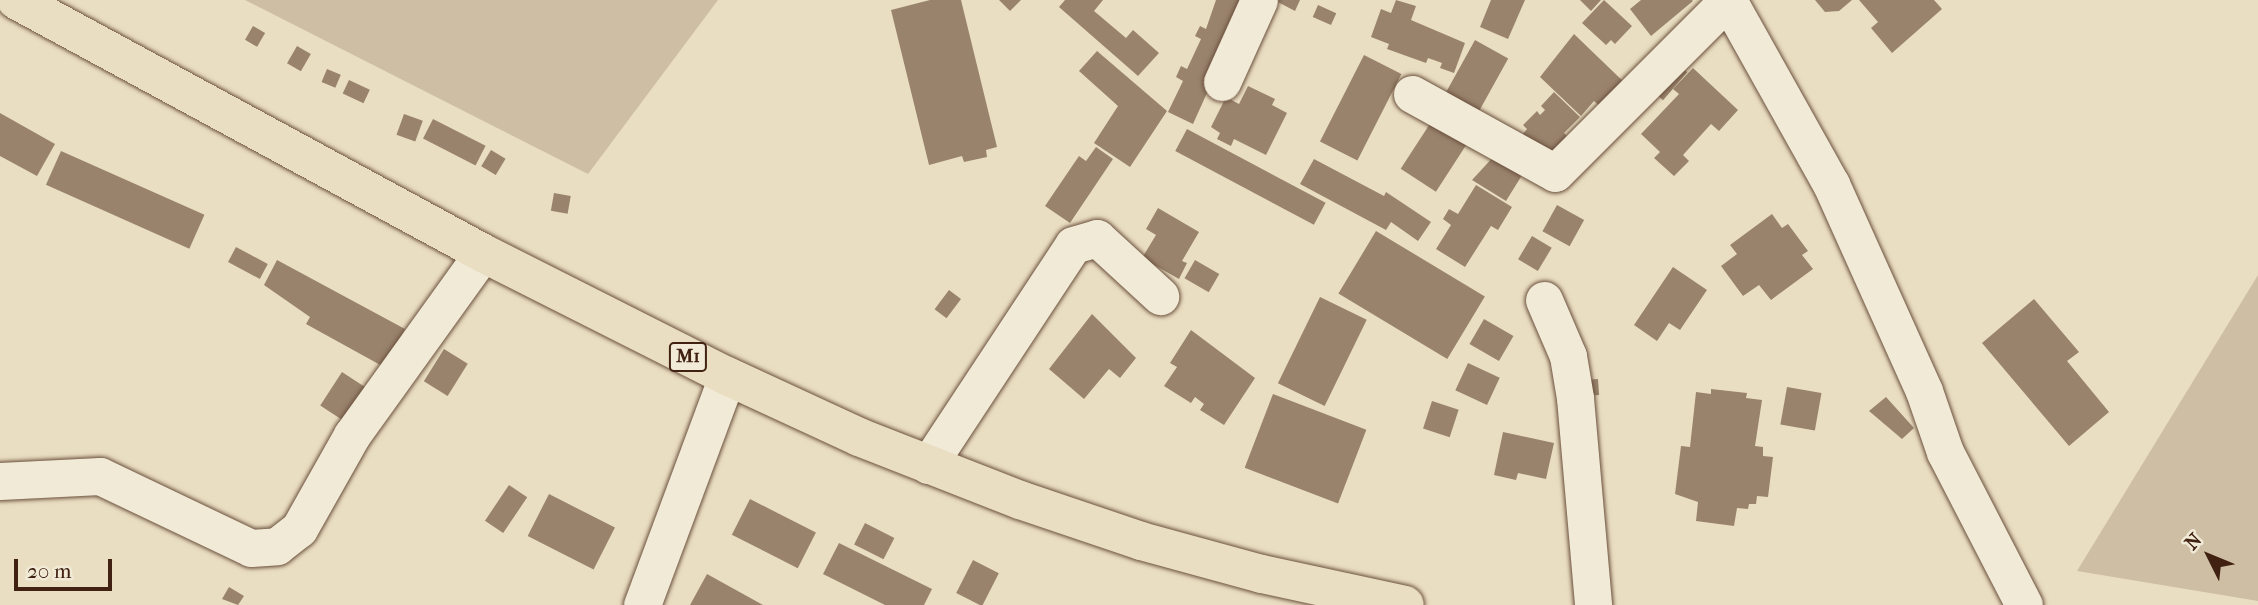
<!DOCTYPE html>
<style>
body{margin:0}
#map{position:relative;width:2258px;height:605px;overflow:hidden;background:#eadec2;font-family:"IM FELL French Canon",serif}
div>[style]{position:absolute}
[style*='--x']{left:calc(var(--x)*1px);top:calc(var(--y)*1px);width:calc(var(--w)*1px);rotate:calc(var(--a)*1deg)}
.green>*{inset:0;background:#cdbea4}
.building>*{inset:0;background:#99836d;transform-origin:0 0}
.roads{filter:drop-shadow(0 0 2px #6b503d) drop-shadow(0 0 2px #6b503d)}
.minor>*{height:37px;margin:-18.5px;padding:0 18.5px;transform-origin:18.5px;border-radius:18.5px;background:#f1ead7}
.highway>*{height:38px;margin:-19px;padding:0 19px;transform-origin:19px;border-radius:19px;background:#eadec2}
span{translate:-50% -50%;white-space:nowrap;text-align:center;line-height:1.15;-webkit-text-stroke:7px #f1ead7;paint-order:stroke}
.shield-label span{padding:2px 5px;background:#f1ead7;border:2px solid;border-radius:5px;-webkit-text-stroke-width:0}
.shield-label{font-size:19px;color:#412111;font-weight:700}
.north{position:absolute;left:2174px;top:521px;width:70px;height:70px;-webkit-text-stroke:5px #f1ead7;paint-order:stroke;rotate:313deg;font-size:19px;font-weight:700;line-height:28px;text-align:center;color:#412111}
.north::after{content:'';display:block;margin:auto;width:24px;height:32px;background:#412111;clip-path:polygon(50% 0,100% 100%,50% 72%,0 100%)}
.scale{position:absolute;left:14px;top:559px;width:98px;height:32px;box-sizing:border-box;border:4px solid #412111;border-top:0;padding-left:9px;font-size:21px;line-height:24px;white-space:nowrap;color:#412111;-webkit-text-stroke:5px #f1ead7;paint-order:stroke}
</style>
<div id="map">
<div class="green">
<i style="clip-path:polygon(245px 0,718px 0,588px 174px)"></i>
<i style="clip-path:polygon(2258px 275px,2258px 601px,2077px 571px)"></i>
</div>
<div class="building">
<i style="clip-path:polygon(930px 0,961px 0,997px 147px,986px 150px,987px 157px,964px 162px,962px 156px,929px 165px,891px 10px)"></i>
<i style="clip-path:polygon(999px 0,1021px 0,1010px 11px)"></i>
<i style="clip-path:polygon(1065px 0,1103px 0,1094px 11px,1126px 38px,1133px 30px,1159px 53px,1138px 76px,1059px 7px)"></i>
<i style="clip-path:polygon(1216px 0,1249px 0,1193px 124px,1168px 112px,1183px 81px,1176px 77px,1181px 66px,1187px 69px,1201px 39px,1195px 36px,1200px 26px,1206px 29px)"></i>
<i style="clip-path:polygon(1274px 0,1300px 0,1295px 11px)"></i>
<i style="clip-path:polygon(1396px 0,1416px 6px,1411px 20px,1465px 43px,1454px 73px,1440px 68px,1442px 63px,1428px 58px,1426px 63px,1387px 49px,1389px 44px,1371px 37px,1381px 9px,1391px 13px)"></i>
<i style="clip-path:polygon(1491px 0,1525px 0,1508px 39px,1480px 27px)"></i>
<i style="clip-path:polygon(1580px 0,1601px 0,1591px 11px)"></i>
<i style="clip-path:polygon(1604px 0,1632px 26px,1615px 44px,1611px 40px,1606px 45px,1582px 23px)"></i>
<i style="clip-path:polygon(1641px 0,1692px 0,1693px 1px,1651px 36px,1630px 9px)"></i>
<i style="clip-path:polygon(1815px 0,1852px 0,1839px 11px,1825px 12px)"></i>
<i style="clip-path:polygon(1859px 0,1934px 0,1942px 9px,1892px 53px,1871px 28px,1878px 22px)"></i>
<i style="left:1318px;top:5px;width:20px;height:13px;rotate:24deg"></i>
<i style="left:253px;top:26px;width:14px;height:16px;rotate:30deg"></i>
<i style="clip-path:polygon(1574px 34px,1627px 85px,1604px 110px,1594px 101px,1581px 116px,1540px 77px)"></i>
<i style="left:1475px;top:40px;width:38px;height:66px;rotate:29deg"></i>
<i style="left:297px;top:46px;width:16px;height:20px;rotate:30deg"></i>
<i style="clip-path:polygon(1097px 51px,1167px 111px,1130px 167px,1094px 143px,1118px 106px,1079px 71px)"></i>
<i style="left:1364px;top:55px;width:42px;height:97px;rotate:27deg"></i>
<i style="left:1679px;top:65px;width:11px;height:37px;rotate:41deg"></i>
<i style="clip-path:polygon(1693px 68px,1738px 110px,1719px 131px,1711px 124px,1683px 155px,1689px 161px,1674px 176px,1654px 158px,1660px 152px,1641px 134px,1679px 94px,1673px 89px)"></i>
<i style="left:327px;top:69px;width:15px;height:14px;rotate:23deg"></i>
<i style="left:349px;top:80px;width:23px;height:15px;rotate:25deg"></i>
<i style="clip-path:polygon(1248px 86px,1275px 99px,1272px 105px,1287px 113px,1266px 155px,1234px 139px,1231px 146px,1217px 139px,1220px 133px,1211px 127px,1226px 97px,1239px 104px)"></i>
<i style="clip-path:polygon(1554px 92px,1580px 117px,1564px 133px,1572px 141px,1557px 156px,1521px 136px,1527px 129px,1523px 125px,1537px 111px,1540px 115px,1545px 110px,1541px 106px)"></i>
<i style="clip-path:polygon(0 113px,55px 144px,37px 176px,0 156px)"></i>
<i style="left:404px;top:114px;width:20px;height:22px;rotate:20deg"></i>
<i style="left:1435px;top:116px;width:42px;height:63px;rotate:33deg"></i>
<i style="left:433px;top:119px;width:59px;height:22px;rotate:27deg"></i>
<i style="left:1187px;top:129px;width:157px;height:25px;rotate:28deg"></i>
<i style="clip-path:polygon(1096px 147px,1113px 159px,1070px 223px,1045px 206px,1079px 156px,1086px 161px)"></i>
<i style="left:491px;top:150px;width:17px;height:19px;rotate:31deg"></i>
<i style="left:61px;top:151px;width:157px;height:37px;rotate:24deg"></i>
<i style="clip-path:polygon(1496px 154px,1524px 172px,1506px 201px,1472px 180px)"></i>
<i style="clip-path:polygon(1314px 159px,1384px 196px,1386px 192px,1431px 222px,1418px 241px,1391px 222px,1386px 230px,1300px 184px)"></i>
<i style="clip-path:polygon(1476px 185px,1512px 207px,1498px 230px,1491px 226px,1465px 267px,1436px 249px,1451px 225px,1443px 219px,1449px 209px,1458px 214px)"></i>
<i style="left:554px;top:193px;width:17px;height:18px;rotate:10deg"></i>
<i style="left:1557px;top:205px;width:31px;height:30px;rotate:29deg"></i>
<i style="clip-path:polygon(1158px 208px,1199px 232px,1182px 261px,1187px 263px,1179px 279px,1142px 258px,1156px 235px,1146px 229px)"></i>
<i style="clip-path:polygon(1772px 214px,1782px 228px,1788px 224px,1808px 251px,1802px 255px,1813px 269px,1771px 300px,1759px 285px,1743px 296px,1721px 266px,1737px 254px,1730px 245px)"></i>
<i style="left:1376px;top:231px;width:127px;height:73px;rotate:31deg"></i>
<i style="left:1532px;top:236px;width:23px;height:27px;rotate:31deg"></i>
<i style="left:236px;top:247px;width:36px;height:17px;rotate:28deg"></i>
<i style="clip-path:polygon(277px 260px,405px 329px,384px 367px,306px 324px,310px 317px,264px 285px)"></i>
<i style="left:1195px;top:260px;width:28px;height:21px;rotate:30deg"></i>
<i style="clip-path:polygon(1673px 267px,1707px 290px,1680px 330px,1669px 323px,1657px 341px,1634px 325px)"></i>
<i style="left:949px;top:290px;width:15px;height:24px;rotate:37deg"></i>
<i style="left:1320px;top:297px;width:52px;height:96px;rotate:26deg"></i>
<i style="clip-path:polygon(2034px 299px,2079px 352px,2067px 361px,2109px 412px,2069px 446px,1982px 343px)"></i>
<i style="clip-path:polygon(1092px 314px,1136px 358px,1120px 378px,1109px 369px,1084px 399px,1049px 369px)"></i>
<i style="left:1484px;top:319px;width:34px;height:29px;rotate:30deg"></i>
<i style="clip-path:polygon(1191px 330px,1255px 378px,1224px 425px,1200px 410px,1204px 404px,1195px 397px,1191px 403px,1164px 386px,1177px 367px,1170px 363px)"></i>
<i style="left:444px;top:349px;width:28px;height:38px;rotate:32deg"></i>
<i style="left:1468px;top:363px;width:35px;height:30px;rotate:25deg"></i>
<i style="left:342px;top:372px;width:31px;height:40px;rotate:33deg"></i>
<i style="left:1598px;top:379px;width:16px;height:18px;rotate:86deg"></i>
<i style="left:1787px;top:387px;width:35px;height:38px;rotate:10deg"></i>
<i style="clip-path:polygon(1711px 389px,1747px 393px,1746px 398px,1762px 400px,1755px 446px,1763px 447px,1763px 456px,1773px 457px,1768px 497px,1757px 496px,1756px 504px,1749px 504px,1748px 509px,1737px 508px,1734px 526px,1696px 521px,1698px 502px,1675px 494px,1681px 446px,1690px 447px,1696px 392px,1711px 394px)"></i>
<i style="left:1273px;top:394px;width:100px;height:79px;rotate:21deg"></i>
<i style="clip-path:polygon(1886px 397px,1914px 428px,1902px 439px,1869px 411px)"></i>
<i style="left:1432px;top:401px;width:28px;height:29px;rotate:18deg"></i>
<i style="clip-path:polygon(1503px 432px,1554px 443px,1546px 479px,1518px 473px,1516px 480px,1494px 475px)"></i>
<i style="left:509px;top:485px;width:22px;height:43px;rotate:34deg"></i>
<i style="left:549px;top:494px;width:74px;height:47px;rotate:27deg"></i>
<i style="left:750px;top:499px;width:74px;height:40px;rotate:27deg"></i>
<i style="left:865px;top:523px;width:33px;height:24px;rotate:27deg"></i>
<i style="clip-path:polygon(839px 543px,932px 589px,924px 605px,885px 605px,823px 574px)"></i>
<i style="left:973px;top:560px;width:29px;height:37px;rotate:27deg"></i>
<i style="clip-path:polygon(707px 574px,763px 605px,690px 605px)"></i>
<i style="clip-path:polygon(229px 587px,244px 596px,238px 605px,222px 599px)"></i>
</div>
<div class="roads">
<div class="minor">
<i style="--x:1728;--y:0;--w:211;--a:60.8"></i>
<i style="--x:1831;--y:184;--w:227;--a:65.8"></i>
<i style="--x:1924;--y:391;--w:65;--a:71"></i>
<i style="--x:1945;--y:452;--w:172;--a:62.7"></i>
<i style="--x:1222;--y:82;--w:90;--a:-65.7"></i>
<i style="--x:1412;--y:94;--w:163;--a:28.9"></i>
<i style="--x:1555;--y:173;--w:245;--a:-45"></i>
<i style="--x:1544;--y:300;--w:61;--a:66.8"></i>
<i style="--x:1568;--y:356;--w:43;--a:80.5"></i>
<i style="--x:1575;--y:398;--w:208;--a:85"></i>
<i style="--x:928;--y:465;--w:263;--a:-56.6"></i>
<i style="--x:1073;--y:245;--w:25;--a:-16"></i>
<i style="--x:1097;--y:238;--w:86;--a:42.6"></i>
<i style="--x:0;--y:481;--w:100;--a:-2.9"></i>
<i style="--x:100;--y:476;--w:167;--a:25.5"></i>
<i style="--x:251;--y:548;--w:26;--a:-4"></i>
<i style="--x:277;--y:546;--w:28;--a:-38"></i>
<i style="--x:299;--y:529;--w:108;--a:-60.6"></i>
<i style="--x:352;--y:435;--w:224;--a:-54.3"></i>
<i style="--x:642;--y:605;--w:244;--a:-69.6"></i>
</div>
<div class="highway">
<i style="--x:16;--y:0;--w:531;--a:28.45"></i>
<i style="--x:483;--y:253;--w:273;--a:26.8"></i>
<i style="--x:727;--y:376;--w:145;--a:24.8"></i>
<i style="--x:859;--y:437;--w:173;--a:21.4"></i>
<i style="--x:1020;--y:500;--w:128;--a:18.7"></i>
<i style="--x:1141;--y:541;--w:125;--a:15.3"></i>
<i style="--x:1262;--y:574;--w:146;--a:12.2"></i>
</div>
</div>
<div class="shield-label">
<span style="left:688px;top:357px">M1</span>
</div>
<div class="north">N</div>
<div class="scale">20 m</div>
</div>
